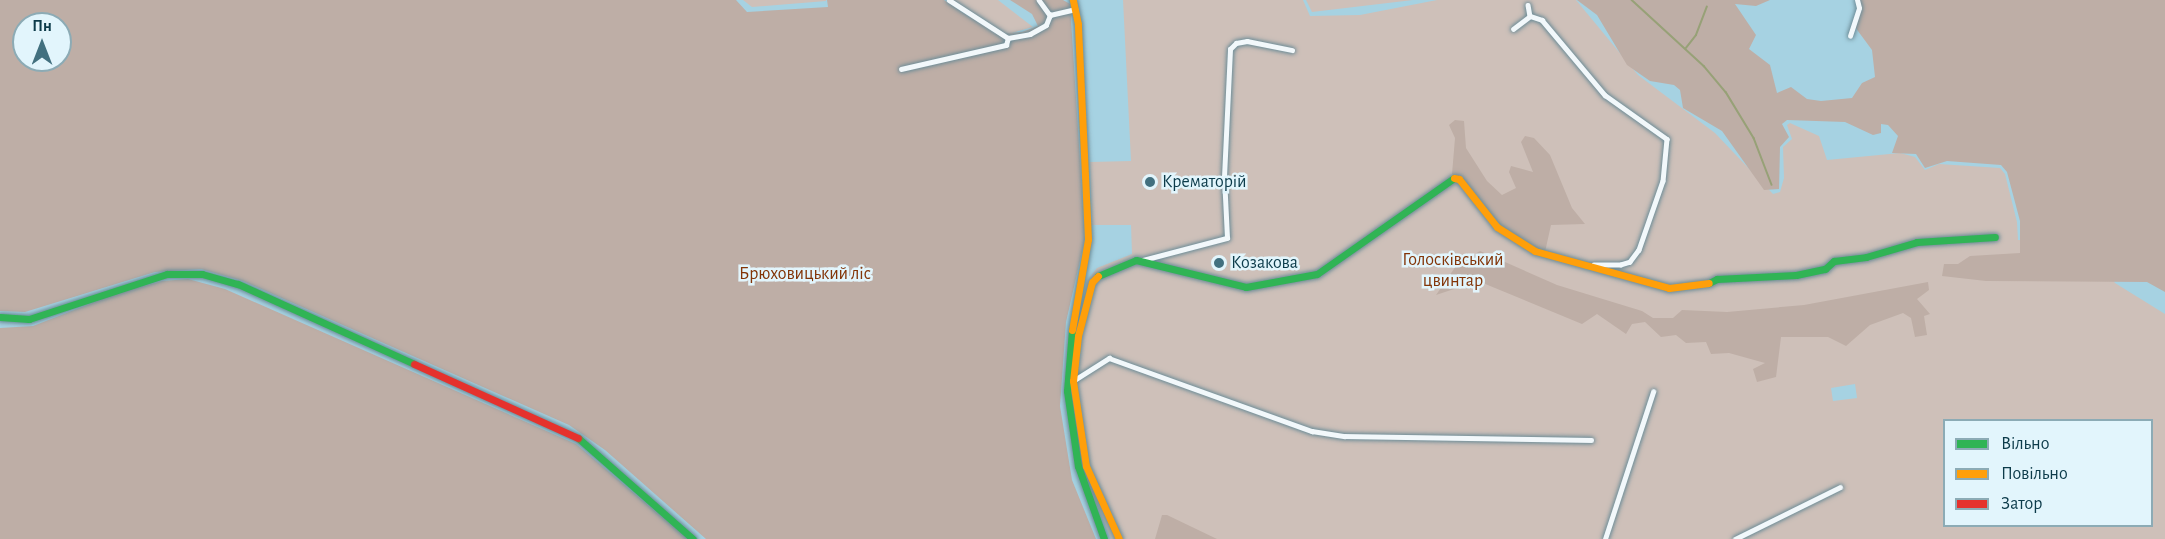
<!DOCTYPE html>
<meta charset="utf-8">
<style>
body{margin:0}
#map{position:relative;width:2165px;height:539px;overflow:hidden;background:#a6d2e2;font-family:"Alegreya Sans",sans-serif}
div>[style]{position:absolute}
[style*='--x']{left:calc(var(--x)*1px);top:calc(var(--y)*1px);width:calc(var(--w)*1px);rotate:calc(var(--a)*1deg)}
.green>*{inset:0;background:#cec0b9}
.forest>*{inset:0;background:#beaea6}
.stream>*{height:1.5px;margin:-0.75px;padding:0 0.75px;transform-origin:0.75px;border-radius:0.75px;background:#97a177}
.roads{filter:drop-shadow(0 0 2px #6d8c97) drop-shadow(0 0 2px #6d8c97)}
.street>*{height:4.5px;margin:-2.25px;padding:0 2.25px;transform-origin:2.25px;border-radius:2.25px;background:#f2f8fb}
.fast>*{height:7px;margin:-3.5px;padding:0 3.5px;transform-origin:3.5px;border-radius:3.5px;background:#30b455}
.slow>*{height:7px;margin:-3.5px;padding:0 3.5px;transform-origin:3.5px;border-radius:3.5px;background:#ff9f0a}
.jam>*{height:7px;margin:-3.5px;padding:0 3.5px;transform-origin:3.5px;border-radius:3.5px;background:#e5322d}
.dots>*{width:16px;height:16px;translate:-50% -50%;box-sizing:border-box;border:3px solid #e2f5fc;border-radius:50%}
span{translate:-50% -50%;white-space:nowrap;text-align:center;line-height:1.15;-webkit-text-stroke:5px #e2f5fc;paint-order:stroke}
.poi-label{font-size:18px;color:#0c3b4a}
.left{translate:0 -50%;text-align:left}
.park-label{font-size:18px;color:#823407}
.legend{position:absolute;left:1943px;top:419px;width:210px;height:108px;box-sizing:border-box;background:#e2f5fc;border:2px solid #8cabb5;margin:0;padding:8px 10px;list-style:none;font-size:18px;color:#0c3b4a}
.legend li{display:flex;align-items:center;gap:12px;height:30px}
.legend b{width:30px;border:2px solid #8cabb5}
.north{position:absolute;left:12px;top:12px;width:60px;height:60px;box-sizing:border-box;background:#e2f5fc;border:2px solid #8cabb5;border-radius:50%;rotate:0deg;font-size:16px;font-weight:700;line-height:24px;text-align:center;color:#0c3b4a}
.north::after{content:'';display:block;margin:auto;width:21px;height:27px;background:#42707f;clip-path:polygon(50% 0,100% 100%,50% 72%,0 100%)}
</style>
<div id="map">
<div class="green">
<i style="clip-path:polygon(743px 0,826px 0,826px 1px,752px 7px)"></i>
<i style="clip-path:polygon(951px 0,998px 0,1033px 27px,1012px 33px,896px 44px,975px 15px)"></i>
<i style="clip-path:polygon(evenodd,1123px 0,1303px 0,1310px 16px,1360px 15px,1437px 0,1576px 0,1638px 75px,1715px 133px,1773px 194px,1780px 192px,1784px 178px,1783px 147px,1792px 139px,1787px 125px,1790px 123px,1819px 136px,1827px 160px,1900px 153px,1915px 157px,1925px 170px,1939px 164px,2000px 168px,2005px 174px,2017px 222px,2018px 240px,2050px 241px,2096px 256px,2115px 283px,2165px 314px,2165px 539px,1111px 539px,1080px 465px,1070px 388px,1087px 281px,1097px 268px,1132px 254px,1131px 225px,1092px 225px,1090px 162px,1131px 161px,1123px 0,1855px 384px,1857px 398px,1833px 401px,1831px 388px,1855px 384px,1123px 0,1944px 420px,2152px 420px,2152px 526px,1944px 526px,1944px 420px)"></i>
<i style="clip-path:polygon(1306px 0,1413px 0,1312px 12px)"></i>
</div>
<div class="forest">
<i style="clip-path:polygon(evenodd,0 0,736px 0,747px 12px,828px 7px,827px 0,944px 0,995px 34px,1022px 32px,1038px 26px,1032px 14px,1010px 0,1063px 0,1070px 4px,1085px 239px,1066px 322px,1060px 406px,1072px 480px,1096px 539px,706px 539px,605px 450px,569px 425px,243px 281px,201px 269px,155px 272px,25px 312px,0 311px,0 0,24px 24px,60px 24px,60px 60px,24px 60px,24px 24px)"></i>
<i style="clip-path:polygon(1577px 0,1770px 0,1756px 6px,1735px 4px,1756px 35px,1749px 49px,1770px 65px,1777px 93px,1791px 87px,1807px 99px,1821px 101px,1852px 98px,1862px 83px,1875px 77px,1872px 50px,1855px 27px,1858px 0,2165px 0,2165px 292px,2147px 282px,1986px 281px,1942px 276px,1944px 264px,1958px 264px,1970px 256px,2020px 253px,2020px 221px,2007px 172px,2001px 165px,1947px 161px,1925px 168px,1916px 154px,1892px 153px,1898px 136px,1888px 125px,1881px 124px,1881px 133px,1873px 135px,1845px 122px,1787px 120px,1782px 124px,1789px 137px,1780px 147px,1779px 189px,1764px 190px,1722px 131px,1683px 108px,1680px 90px,1674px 85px,1650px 81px,1627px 65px,1597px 15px)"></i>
<i style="clip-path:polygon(1455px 120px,1464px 121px,1466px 148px,1487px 181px,1502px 195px,1516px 188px,1509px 172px,1511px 166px,1533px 172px,1521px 142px,1525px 136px,1534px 138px,1550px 155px,1572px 208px,1585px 224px,1551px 225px,1545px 252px,1514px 239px,1452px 174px,1455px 138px,1449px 125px)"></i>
<i style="clip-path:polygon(1480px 251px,1557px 285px,1642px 311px,1653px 318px,1673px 318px,1682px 310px,1727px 312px,1804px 305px,1928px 282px,1929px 290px,1917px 299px,1930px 314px,1924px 316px,1927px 335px,1915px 337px,1911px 318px,1903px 313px,1870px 325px,1846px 346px,1828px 337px,1781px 337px,1776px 377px,1757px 382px,1753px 369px,1765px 363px,1729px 353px,1711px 354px,1706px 342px,1686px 343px,1676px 335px,1661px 337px,1645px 322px,1632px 324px,1626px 334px,1597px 314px,1582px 324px,1478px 281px,1436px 295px,1456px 266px)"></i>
<i style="clip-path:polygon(188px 279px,225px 289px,576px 444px,688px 539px,0 539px,0 328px,33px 326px,118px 293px,162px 281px)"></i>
<i style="clip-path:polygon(1162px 515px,1167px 515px,1217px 539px,1155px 539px)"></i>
</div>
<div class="stream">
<i style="--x:1632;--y:0;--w:98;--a:42.5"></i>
<i style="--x:1704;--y:66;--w:34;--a:50"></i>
<i style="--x:1726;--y:92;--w:54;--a:58.7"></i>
<i style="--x:1754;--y:138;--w:50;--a:69"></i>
<i style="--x:1686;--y:48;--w:16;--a:-52"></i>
<i style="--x:1696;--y:35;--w:30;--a:-69"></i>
</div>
<div class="roads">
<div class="street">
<i style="--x:949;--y:0;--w:70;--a:32.8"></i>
<i style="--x:1039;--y:0;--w:19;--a:54"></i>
<i style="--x:1528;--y:5;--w:11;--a:80"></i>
<i style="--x:1513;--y:29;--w:21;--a:-37"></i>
<i style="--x:1530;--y:16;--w:13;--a:18"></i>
<i style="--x:1542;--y:20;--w:98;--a:50"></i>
<i style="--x:1605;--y:95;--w:76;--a:35.4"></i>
<i style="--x:1667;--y:139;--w:42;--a:95.4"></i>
<i style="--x:1663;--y:181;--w:73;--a:109.2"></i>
<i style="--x:1639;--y:250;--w:15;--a:127"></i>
<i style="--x:1630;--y:262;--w:9;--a:162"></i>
<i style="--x:1621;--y:265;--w:27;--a:180"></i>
<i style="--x:1850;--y:36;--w:29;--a:-72"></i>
<i style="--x:1859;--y:8;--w:8;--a:-104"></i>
<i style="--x:901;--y:69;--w:108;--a:-12.9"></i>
<i style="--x:1006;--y:45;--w:7;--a:-74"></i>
<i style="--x:1008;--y:38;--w:22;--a:-10"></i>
<i style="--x:1030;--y:34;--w:18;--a:-29"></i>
<i style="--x:1046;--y:25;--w:11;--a:-68"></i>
<i style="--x:1050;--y:15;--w:26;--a:-13"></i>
<i style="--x:1143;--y:260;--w:87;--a:-14.7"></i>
<i style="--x:1227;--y:238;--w:61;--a:-92.8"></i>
<i style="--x:1224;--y:177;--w:128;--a:-87.3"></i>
<i style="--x:1230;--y:49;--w:8;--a:-45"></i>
<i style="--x:1236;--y:43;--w:11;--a:-10"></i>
<i style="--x:1247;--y:41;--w:46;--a:11.3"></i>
<i style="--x:1073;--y:381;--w:43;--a:-32.6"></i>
<i style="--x:1109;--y:358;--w:216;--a:19.8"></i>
<i style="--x:1312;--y:431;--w:33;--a:9"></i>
<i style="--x:1345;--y:436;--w:246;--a:0.9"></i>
<i style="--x:1605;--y:539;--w:155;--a:-71.9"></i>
<i style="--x:1735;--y:539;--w:117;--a:-26.3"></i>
</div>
<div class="fast">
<i style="--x:1098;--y:276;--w:41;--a:-22.8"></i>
<i style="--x:1136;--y:260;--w:113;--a:13.8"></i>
<i style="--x:1246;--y:287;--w:72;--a:-10.4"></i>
<i style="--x:1317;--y:274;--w:167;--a:-35"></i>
<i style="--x:1709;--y:283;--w:9;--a:-27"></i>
<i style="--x:1717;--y:279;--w:79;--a:-2.9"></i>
<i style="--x:1796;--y:275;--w:30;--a:-12"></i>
<i style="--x:1825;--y:269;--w:12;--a:-42"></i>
<i style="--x:1834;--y:261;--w:32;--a:-7"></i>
<i style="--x:1866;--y:257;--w:53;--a:-16.4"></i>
<i style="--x:1917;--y:242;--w:78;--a:-3.7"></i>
<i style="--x:0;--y:317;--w:29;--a:4"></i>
<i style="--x:29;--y:319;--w:145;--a:-18.1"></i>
<i style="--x:167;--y:274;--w:35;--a:0"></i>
<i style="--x:202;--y:274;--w:37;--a:16"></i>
<i style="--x:238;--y:284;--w:193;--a:24.4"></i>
<i style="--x:1072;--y:330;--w:61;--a:94.7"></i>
<i style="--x:1067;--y:391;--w:76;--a:81.7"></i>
<i style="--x:1078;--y:466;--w:77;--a:70.4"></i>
<i style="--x:578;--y:438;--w:153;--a:41.3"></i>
</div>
<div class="slow">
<i style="--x:1454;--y:178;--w:5;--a:11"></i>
<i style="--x:1459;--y:179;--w:61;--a:51.6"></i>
<i style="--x:1497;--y:227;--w:45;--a:32.3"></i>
<i style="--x:1535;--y:251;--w:139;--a:15.4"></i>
<i style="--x:1669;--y:288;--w:40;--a:-7.1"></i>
<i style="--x:1098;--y:276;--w:8;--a:135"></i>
<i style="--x:1092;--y:282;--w:56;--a:104.5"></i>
<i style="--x:1078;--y:336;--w:45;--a:96.3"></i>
<i style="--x:1073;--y:381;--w:86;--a:81.3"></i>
<i style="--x:1086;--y:466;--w:80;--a:65.7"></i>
<i style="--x:1072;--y:330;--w:92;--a:-80"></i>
<i style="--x:1088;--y:239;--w:215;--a:-92.7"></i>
<i style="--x:1078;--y:24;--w:25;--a:-102"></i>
</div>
<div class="jam">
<i style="--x:414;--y:364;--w:180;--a:24.3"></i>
</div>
</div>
<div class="dots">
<i style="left:1150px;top:182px;background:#42707f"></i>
<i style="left:1219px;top:263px;background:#42707f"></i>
</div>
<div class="poi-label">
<span class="left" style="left:1162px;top:182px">Крематорій</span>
<span class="left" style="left:1231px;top:263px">Козакова</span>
</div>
<div class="park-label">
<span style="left:1453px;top:271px">Голосківський<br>цвинтар</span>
<span style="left:805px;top:274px">Брюховицький ліс</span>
</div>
<ul class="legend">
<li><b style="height:8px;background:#30b455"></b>Вільно</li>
<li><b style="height:8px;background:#ff9f0a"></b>Повільно</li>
<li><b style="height:8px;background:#e5322d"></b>Затор</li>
</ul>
<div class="north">Пн</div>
</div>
